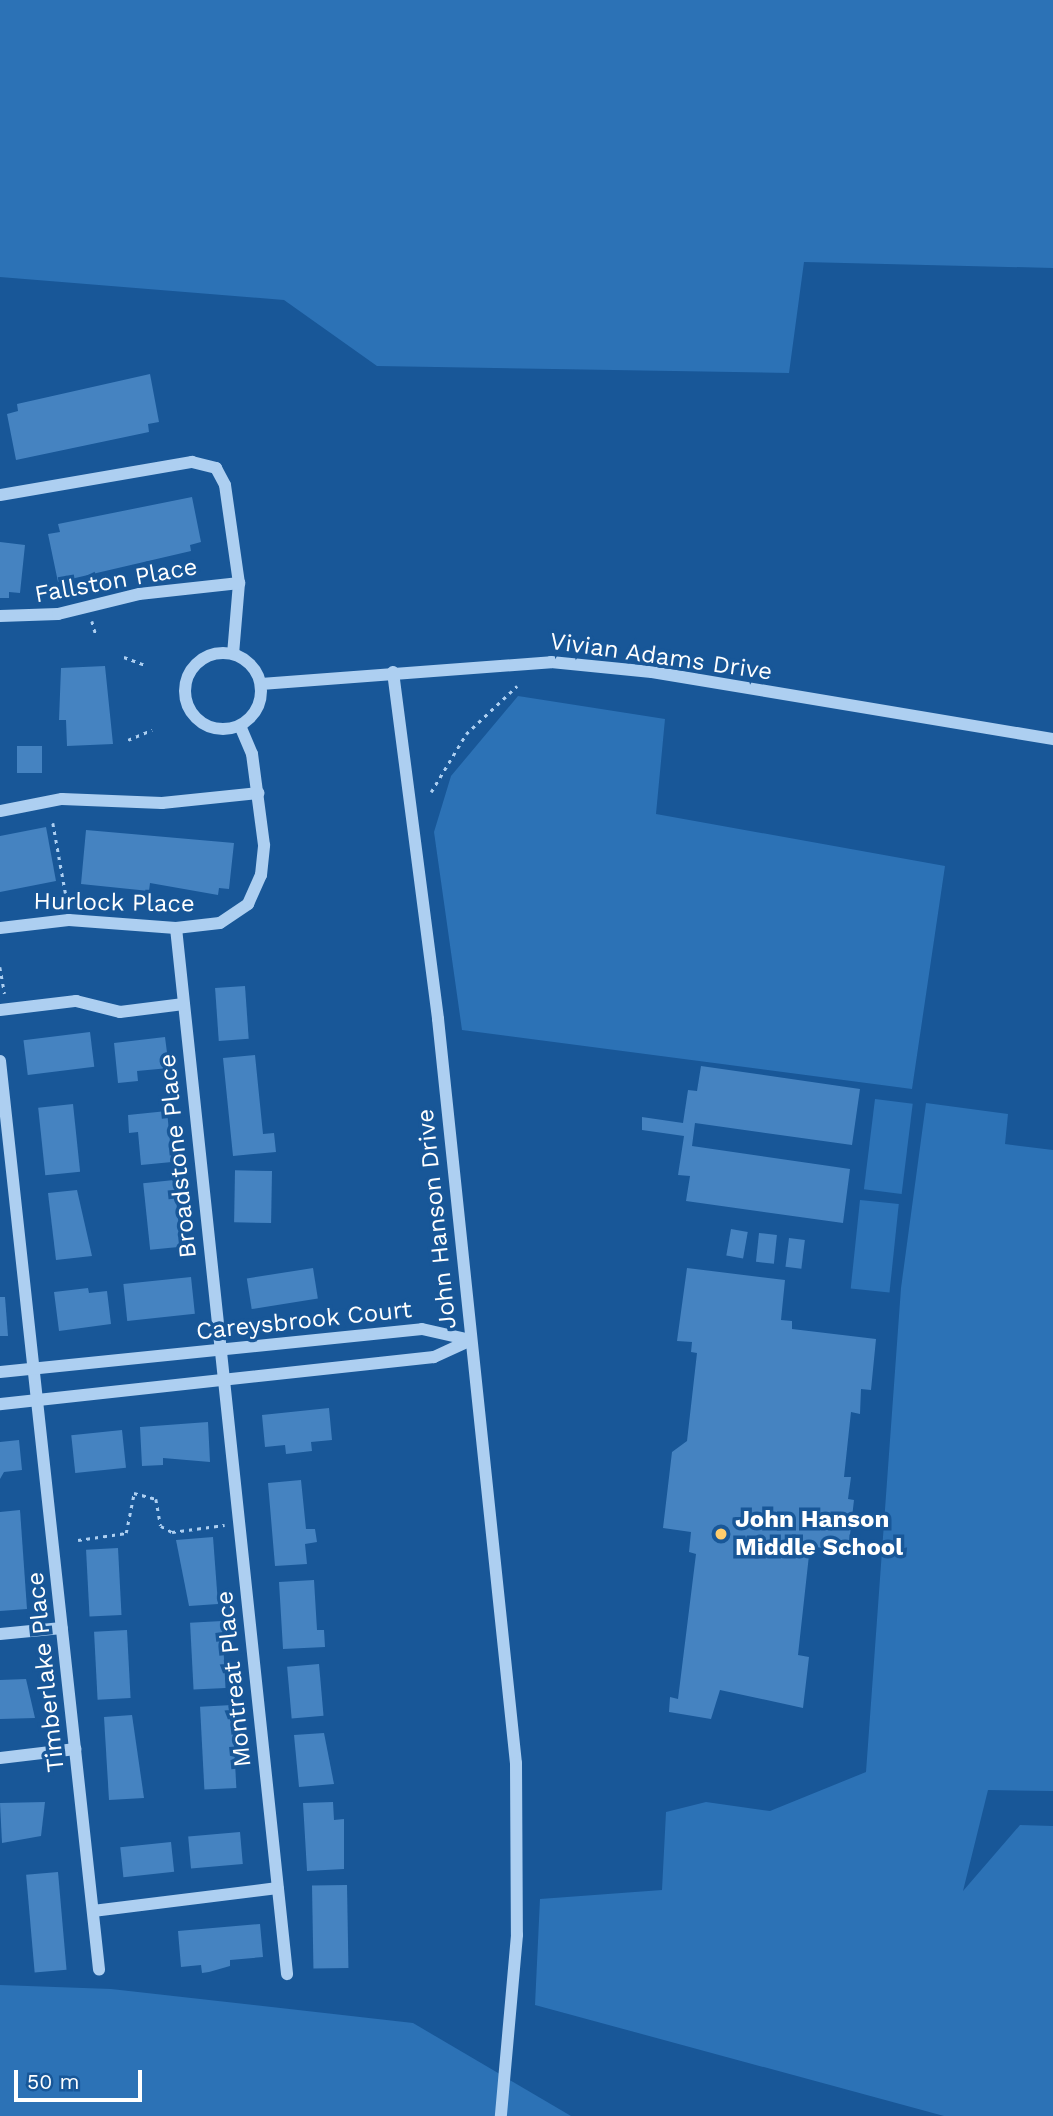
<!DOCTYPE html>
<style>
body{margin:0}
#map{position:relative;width:1053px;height:2116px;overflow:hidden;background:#185798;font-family:"Work Sans",sans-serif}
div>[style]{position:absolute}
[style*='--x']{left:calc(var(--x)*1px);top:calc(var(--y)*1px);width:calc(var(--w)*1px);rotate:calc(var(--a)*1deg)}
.green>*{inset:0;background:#2c72b6;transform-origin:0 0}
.building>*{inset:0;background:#4583c1;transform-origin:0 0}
.path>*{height:2.5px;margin-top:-1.25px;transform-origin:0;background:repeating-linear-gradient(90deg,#adcff1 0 3.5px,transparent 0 8.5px)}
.minor>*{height:12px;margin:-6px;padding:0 6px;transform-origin:6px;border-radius:6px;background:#adcff1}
.minor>.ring{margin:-6px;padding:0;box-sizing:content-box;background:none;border:12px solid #adcff1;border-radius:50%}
.dots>*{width:19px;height:19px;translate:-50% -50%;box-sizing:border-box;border:4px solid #185798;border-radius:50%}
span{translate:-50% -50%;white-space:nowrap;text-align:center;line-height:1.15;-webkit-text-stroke:7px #185798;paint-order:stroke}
.street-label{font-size:24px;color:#fff}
.poi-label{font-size:24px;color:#fff;font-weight:700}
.left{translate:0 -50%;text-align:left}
.scale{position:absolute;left:14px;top:2070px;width:128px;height:32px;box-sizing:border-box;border:4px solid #fff;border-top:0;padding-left:9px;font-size:21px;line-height:24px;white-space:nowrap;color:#fff;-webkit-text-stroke:5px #185798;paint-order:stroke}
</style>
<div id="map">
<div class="green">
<i style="clip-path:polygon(0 0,1053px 0,1053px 268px,804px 262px,789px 373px,377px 366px,284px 300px,0 277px)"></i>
<i style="clip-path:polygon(518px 696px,665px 719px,656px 814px,945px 866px,912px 1089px,462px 1030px,434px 832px,451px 776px)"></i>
<i style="left:875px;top:1099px;width:38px;height:91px;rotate:7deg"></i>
<i style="clip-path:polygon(926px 1103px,1008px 1114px,1005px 1144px,1053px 1150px,1053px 1791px,988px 1790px,963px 1891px,1020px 1825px,1053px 1826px,1053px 2116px,944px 2116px,535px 2005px,540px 1899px,662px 1890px,666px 1812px,706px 1802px,770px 1811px,866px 1772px,901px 1288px)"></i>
<i style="left:860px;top:1200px;width:39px;height:89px;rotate:6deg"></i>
<i style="clip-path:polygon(0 1985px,111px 1989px,413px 2023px,571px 2116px,0 2116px)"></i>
</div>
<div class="building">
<i style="clip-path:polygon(150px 374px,159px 422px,148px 424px,149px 432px,16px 460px,7px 414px,18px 411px,17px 404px)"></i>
<i style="clip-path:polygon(192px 497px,201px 542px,190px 545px,191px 551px,58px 582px,48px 534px,60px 532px,58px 524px)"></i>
<i style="clip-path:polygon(0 542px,25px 545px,20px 593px,9px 592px,9px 598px,0 598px)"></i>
<i style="clip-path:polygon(105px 666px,113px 744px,67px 746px,66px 720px,59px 720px,61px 668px)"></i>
<i style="left:42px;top:746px;width:27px;height:25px;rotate:90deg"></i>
<i style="clip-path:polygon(46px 827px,56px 881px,0 892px,0 836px)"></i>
<i style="clip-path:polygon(86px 830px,234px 843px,229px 889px,219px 888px,218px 895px,150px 883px,149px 891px,81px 884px)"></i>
<i style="left:245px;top:986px;width:53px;height:30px;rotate:86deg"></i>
<i style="left:90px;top:1032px;width:35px;height:67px;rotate:83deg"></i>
<i style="clip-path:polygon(165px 1037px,169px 1068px,137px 1071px,138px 1081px,118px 1083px,114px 1043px)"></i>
<i style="clip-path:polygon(255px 1055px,263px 1134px,274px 1133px,276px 1152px,233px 1156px,223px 1058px)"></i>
<i style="clip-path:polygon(701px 1066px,860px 1089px,852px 1145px,695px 1123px,692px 1146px,850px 1169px,843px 1223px,686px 1201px,690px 1176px,678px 1175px,684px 1136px,642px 1130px,642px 1117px,683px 1123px,688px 1090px,697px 1091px)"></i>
<i style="left:73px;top:1104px;width:68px;height:35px;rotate:84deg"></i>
<i style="clip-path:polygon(167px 1111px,172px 1162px,141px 1165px,138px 1132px,129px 1133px,128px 1115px)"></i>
<i style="left:272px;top:1171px;width:52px;height:37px;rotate:91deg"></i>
<i style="left:174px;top:1180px;width:67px;height:31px;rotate:84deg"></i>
<i style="clip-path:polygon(77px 1190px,92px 1256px,56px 1260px,48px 1193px)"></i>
<i style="left:731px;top:1229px;width:17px;height:27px;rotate:10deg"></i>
<i style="left:759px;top:1233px;width:18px;height:29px;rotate:6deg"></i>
<i style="left:789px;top:1238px;width:16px;height:29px;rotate:7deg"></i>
<i style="left:313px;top:1268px;width:31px;height:67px;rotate:81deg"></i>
<i style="clip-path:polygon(687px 1268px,785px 1280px,781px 1320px,792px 1321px,792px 1329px,876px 1339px,871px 1390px,861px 1389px,860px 1414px,851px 1412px,844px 1477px,851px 1477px,848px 1499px,854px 1500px,848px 1552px,810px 1546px,798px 1655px,809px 1657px,803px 1708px,720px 1690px,711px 1719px,669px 1712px,670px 1697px,678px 1699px,696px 1554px,689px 1552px,691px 1532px,663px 1528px,672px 1452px,687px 1441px,697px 1353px,691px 1352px,692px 1342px,677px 1341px)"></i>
<i style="left:191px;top:1277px;width:37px;height:68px;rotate:84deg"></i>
<i style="clip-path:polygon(88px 1288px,89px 1293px,107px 1291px,111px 1324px,59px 1331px,54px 1292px)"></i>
<i style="clip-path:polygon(0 1297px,5px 1297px,8px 1336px,0 1336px)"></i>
<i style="clip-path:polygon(329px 1408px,332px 1440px,311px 1442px,312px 1451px,286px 1454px,285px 1445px,265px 1447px,262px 1415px)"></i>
<i style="clip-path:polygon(208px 1422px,210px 1462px,163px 1458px,163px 1465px,142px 1466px,140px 1427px)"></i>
<i style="left:122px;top:1430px;width:38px;height:51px;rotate:84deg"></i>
<i style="clip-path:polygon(19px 1440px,22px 1470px,4px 1472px,0 1479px,0 1442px)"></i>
<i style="clip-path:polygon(301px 1480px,306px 1529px,315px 1529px,317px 1542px,305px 1544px,307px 1564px,275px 1566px,268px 1483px)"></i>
<i style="clip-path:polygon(20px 1510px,27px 1609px,0 1611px,0 1512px)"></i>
<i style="clip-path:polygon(213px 1537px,218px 1604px,189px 1606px,176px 1540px)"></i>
<i style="left:118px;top:1548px;width:67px;height:32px;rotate:87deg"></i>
<i style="clip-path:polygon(314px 1580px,317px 1630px,324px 1630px,325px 1647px,283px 1649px,279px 1582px)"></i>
<i style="left:222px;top:1621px;width:67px;height:32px;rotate:87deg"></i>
<i style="left:127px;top:1630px;width:68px;height:33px;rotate:87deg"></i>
<i style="left:319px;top:1664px;width:52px;height:32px;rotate:85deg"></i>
<i style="clip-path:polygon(26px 1679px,35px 1718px,0 1719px,0 1680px)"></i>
<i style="left:232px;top:1705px;width:83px;height:32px;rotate:87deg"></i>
<i style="clip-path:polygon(132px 1715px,144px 1798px,109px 1800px,104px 1717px)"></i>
<i style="clip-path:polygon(324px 1733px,334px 1784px,299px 1787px,294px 1735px)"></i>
<i style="clip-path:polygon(45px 1802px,41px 1836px,2px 1843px,0 1803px)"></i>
<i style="clip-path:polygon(333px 1802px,334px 1820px,344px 1819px,344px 1869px,307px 1871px,303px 1803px)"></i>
<i style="left:240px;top:1832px;width:32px;height:52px;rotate:85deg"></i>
<i style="left:171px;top:1842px;width:30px;height:51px;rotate:84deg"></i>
<i style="left:58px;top:1872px;width:98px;height:32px;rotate:85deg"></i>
<i style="left:347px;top:1885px;width:83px;height:35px;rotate:89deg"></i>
<i style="clip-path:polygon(260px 1924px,263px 1957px,230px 1960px,230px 1966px,209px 1972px,202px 1973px,201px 1965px,181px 1967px,178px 1931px)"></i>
</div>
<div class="path">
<i style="--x:92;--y:621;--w:15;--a:74"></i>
<i style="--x:124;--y:657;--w:25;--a:21"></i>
<i style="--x:128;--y:740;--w:26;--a:-23"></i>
<i style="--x:431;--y:792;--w:68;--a:-58.9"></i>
<i style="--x:466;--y:734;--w:70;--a:-43.3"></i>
<i style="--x:53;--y:823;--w:73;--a:79.8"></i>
<i style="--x:0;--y:967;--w:27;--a:80"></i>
<i style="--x:78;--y:1540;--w:49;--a:-8.3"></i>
<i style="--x:126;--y:1533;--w:41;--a:-78.7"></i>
<i style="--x:134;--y:1493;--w:23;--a:15"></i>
<i style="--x:156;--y:1499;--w:27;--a:80"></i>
<i style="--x:161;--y:1526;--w:13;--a:29"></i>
<i style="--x:172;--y:1532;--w:53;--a:-7.5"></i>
</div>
<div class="minor">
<i style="--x:0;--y:495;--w:195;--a:-9.8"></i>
<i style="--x:192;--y:462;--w:25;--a:14"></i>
<i style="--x:216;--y:468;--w:19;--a:62"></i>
<i style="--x:225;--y:485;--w:99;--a:81.9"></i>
<i style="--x:239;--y:583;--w:71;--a:94.8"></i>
<i style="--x:0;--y:616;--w:58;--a:-2"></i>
<i style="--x:58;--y:614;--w:83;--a:-13.9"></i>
<i style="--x:139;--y:594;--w:101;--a:-6.3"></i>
<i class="ring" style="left:185px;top:653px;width:64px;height:64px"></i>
<i style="--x:393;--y:672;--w:350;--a:82.6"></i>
<i style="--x:438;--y:1019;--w:748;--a:84.02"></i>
<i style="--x:516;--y:1763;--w:172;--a:89.7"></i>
<i style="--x:517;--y:1935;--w:182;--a:95.1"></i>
<i style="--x:261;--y:684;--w:291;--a:-4.3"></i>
<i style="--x:551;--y:662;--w:101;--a:5.7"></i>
<i style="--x:652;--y:672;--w:407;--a:9.5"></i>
<i style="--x:0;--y:811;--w:63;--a:-11"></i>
<i style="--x:62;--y:799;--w:100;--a:2.3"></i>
<i style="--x:162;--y:803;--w:97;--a:-5.9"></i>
<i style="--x:0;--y:928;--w:69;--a:-6.6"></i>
<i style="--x:69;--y:920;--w:107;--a:4.3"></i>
<i style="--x:176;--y:928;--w:44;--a:-6.5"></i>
<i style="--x:220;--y:923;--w:34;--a:-34"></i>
<i style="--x:248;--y:904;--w:32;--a:-66"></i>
<i style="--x:261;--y:875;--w:30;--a:-84"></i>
<i style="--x:264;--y:845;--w:92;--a:-97.5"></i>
<i style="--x:252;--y:754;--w:30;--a:-113"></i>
<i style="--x:176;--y:928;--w:1052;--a:83.94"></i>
<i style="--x:0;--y:1010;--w:77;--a:-6.8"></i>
<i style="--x:76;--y:1001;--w:45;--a:14"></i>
<i style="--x:120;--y:1012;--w:64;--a:-7.2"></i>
<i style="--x:0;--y:1061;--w:914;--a:83.78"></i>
<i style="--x:0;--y:1372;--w:424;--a:-5.8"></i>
<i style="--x:422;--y:1329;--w:50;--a:12.7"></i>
<i style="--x:471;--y:1340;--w:41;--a:155.3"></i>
<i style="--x:434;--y:1357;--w:437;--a:173.8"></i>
<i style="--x:0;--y:1634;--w:62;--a:-5.5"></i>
<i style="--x:0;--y:1758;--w:76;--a:-6.8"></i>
<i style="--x:93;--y:1911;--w:186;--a:-7.1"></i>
</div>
<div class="dots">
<i style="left:721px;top:1534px;background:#ffcd6d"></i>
</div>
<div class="street-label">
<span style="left:116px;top:581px;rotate:-10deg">Fallston Place</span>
<span style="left:661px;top:657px;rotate:8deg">Vivian Adams Drive</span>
<span style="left:114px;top:903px;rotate:1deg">Hurlock Place</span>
<span style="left:178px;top:1156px;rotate:-96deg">Broadstone Place</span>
<span style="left:437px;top:1219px;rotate:-96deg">John Hanson Drive</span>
<span style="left:304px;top:1321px;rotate:-6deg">Careysbrook Court</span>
<span style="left:46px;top:1672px;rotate:-96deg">Timberlake Place</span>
<span style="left:234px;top:1679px;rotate:-96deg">Montreat Place</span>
</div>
<div class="poi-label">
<span class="left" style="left:735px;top:1534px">John Hanson<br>Middle School</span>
</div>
<div class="scale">50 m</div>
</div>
